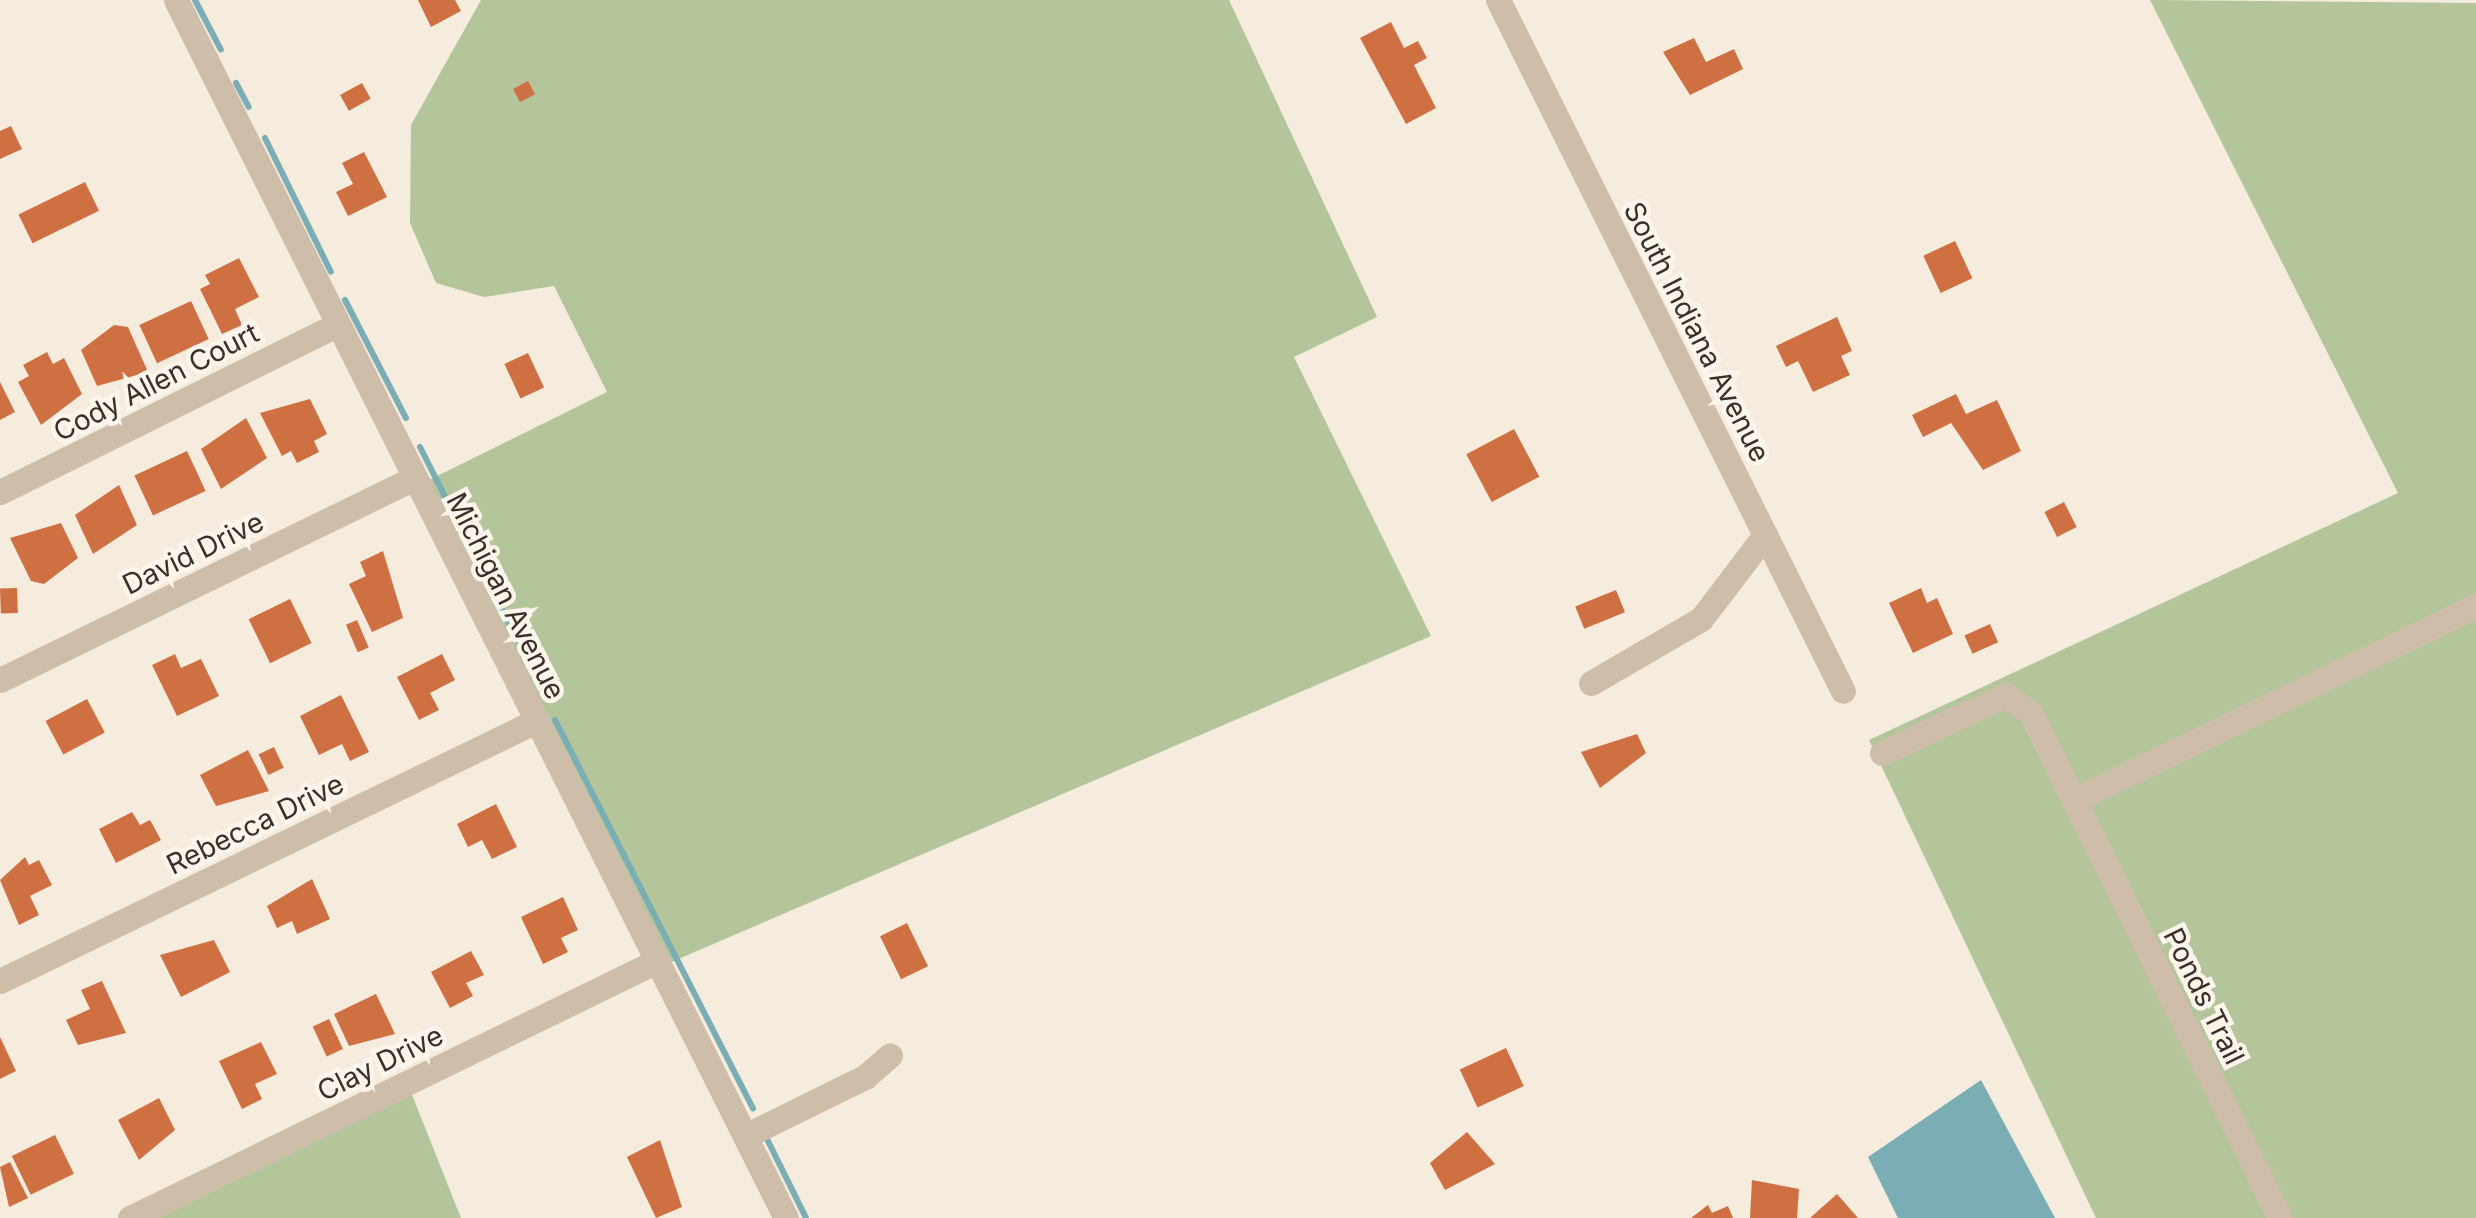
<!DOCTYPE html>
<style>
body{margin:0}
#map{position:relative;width:2476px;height:1218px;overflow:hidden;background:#f5ecde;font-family:Inter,sans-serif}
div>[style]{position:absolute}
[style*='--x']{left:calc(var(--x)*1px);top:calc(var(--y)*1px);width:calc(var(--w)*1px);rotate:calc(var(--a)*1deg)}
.green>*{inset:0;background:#b4c59c}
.water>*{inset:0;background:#7badb4}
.stream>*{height:6px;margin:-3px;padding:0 3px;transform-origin:3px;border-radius:3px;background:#7badb4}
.building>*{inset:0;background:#cf7042;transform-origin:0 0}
.minor>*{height:25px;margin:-12.5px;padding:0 12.5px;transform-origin:12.5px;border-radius:12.5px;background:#cebda9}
span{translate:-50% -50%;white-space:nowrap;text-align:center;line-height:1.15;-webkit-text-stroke:9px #fbf5eb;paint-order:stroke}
.street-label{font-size:28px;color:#3b3029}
</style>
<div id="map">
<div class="green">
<i style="clip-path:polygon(481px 0,1229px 0,1377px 317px,1294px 357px,1431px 636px,669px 963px,425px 482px,607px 392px,554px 286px,484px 297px,436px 283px,410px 223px,411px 125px)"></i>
<i style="clip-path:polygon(2150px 0,2476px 3px,2476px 1218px,2096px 1218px,1869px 740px,2398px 493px)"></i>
<i style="clip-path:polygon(411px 1092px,461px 1218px,152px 1218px)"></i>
</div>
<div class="water">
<i style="clip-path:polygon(1981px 1080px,2055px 1218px,1898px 1218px,1868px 1157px)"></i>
</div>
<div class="stream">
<i style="--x:195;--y:0;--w:56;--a:62.5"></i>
<i style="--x:236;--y:83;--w:27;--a:62"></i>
<i style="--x:265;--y:138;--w:149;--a:63.8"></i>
<i style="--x:345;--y:300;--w:133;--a:62.7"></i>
<i style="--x:420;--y:447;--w:270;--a:63.2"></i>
<i style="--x:555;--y:720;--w:436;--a:63"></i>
<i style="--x:767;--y:1139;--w:88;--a:63.7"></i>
</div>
<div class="building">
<i style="clip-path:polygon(418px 0,455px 0,461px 11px,431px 27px)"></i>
<i style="clip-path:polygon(1391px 22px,1404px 48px,1418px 41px,1427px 58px,1414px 65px,1436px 108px,1406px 124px,1360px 38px)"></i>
<i style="clip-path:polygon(1694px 38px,1706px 62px,1734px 49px,1743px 69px,1690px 95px,1663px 52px)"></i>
<i style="left:528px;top:81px;width:15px;height:17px;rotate:62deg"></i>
<i style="left:362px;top:83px;width:18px;height:25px;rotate:61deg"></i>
<i style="clip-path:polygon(11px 126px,22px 149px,0 159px,0 131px)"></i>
<i style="clip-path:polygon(364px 152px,387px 197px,348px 216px,336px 192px,353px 184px,342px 163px)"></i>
<i style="left:85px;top:182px;width:32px;height:74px;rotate:64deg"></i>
<i style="left:1955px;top:241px;width:41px;height:35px;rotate:65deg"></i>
<i style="clip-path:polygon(239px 258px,259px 297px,235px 309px,242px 325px,222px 334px,200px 289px,210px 284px,205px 275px)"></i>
<i style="left:191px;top:301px;width:42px;height:57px;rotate:65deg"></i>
<i style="clip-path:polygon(1837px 317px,1852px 351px,1841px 356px,1850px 375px,1813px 392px,1798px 361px,1786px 367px,1776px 346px)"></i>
<i style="clip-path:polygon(114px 325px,128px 327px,148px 372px,97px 386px,81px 350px)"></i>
<i style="clip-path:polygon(47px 352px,53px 364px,64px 358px,82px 394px,41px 425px,18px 382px,29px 376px,23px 365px)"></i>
<i style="left:528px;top:353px;width:38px;height:26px;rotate:65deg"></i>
<i style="clip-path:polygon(0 382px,15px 412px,0 420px)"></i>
<i style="clip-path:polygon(1956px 394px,1966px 414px,1997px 400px,2021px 451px,1983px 470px,1951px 423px,1923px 437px,1912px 415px)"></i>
<i style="clip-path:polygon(310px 399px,327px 434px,314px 441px,319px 452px,297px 463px,291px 451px,282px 456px,260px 413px)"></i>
<i style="clip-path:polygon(246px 418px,267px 458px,221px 489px,201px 449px)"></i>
<i style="left:1514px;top:429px;width:54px;height:54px;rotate:62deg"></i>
<i style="left:187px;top:451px;width:44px;height:58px;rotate:65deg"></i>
<i style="clip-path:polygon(119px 485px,137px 525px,93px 554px,75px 515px)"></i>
<i style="left:2064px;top:502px;width:28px;height:22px;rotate:63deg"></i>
<i style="clip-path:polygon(61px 523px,78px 558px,44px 584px,31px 581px,10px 538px)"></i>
<i style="clip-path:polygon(383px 551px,403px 618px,372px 632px,349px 584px,366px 576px,360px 562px)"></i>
<i style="left:17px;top:588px;width:25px;height:17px;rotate:88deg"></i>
<i style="clip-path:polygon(1921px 588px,1927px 603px,1937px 598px,1953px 634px,1913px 653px,1889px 603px)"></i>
<i style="left:1616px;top:590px;width:24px;height:44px;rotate:68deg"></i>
<i style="left:290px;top:599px;width:49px;height:46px;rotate:64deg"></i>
<i style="left:357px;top:620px;width:30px;height:12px;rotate:67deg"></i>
<i style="left:1990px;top:624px;width:20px;height:28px;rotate:66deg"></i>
<i style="clip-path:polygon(175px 654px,181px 668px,201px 659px,219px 696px,177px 716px,152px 665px)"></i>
<i style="clip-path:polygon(442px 654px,455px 680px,430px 693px,439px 710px,419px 720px,397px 677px)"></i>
<i style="clip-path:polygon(341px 695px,369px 752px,350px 761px,342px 744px,319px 755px,300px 716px)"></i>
<i style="left:87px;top:699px;width:38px;height:47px;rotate:62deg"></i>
<i style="clip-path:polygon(1637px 734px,1646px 753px,1600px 788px,1581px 752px)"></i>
<i style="left:274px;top:747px;width:23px;height:17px;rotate:65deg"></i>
<i style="clip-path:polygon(248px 750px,269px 791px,216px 806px,200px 775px)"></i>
<i style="clip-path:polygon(496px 804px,517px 847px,492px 859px,482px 840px,468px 847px,457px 824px)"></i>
<i style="clip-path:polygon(132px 812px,140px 825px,150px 820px,161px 840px,116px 863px,99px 829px)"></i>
<i style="clip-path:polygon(25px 857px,29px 865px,39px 860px,52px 885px,30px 896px,39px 915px,19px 925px,0 880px)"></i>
<i style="clip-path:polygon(312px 879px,330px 919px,297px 934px,292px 921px,277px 928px,267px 906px)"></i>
<i style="clip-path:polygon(563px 897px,578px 930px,561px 938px,568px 952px,543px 964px,521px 917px)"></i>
<i style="left:907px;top:923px;width:48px;height:30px;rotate:64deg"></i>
<i style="clip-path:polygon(214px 940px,230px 972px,181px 997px,160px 955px)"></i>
<i style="clip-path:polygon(471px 951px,484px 975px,466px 983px,473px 996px,450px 1008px,431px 972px)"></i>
<i style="clip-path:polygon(102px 981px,126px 1033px,78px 1045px,66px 1020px,90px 1009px,81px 990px)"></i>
<i style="clip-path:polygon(376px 994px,395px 1034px,349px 1046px,334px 1014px)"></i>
<i style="left:329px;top:1019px;width:33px;height:18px;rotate:65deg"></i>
<i style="clip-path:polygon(0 1037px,16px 1071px,0 1079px)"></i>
<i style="clip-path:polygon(261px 1042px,277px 1074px,255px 1084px,262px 1099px,242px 1109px,219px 1061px)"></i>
<i style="left:1506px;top:1048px;width:42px;height:51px;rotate:65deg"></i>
<i style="clip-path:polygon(159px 1098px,175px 1130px,139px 1160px,118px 1120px)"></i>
<i style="clip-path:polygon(1467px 1132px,1495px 1164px,1445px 1190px,1430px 1163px)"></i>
<i style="left:55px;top:1135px;width:43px;height:48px;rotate:64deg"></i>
<i style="clip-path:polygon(660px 1140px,682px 1207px,656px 1218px,627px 1157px)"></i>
<i style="clip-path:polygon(10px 1162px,28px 1198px,9px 1207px,0 1167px)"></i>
<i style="clip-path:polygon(1752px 1180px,1799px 1189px,1797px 1218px,1750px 1218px)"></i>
<i style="clip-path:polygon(1837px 1194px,1858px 1218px,1810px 1218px)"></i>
<i style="clip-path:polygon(1708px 1205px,1712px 1213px,1728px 1206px,1733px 1218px,1691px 1218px)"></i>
</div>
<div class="minor">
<i style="--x:176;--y:0;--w:1362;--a:63.4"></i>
<i style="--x:1498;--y:0;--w:772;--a:63.47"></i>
<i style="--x:0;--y:492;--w:377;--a:-26.4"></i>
<i style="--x:0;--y:680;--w:458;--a:-26"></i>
<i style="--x:1591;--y:683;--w:127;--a:-30.2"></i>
<i style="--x:1701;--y:619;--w:106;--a:-52.7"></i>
<i style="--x:1882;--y:753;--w:137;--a:-25.1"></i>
<i style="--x:2006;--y:695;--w:31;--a:36"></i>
<i style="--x:2031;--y:713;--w:563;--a:63.75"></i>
<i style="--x:2074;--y:800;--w:446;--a:-25.8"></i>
<i style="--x:0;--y:981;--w:596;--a:-25.88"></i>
<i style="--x:745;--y:1136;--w:134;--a:-26.2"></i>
<i style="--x:865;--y:1077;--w:33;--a:-41"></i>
<i style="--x:130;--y:1218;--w:586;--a:-26"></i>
</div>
<div class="street-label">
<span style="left:1697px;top:332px;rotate:63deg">South Indiana Avenue</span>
<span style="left:156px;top:382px;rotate:-27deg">Cody Allen Court</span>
<span style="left:193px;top:553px;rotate:-26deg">David Drive</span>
<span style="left:506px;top:596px;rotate:63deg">Michigan Avenue</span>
<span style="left:255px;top:824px;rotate:-26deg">Rebecca Drive</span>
<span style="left:2204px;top:996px;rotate:64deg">Ponds Trail</span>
<span style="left:380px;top:1063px;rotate:-26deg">Clay Drive</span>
</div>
</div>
